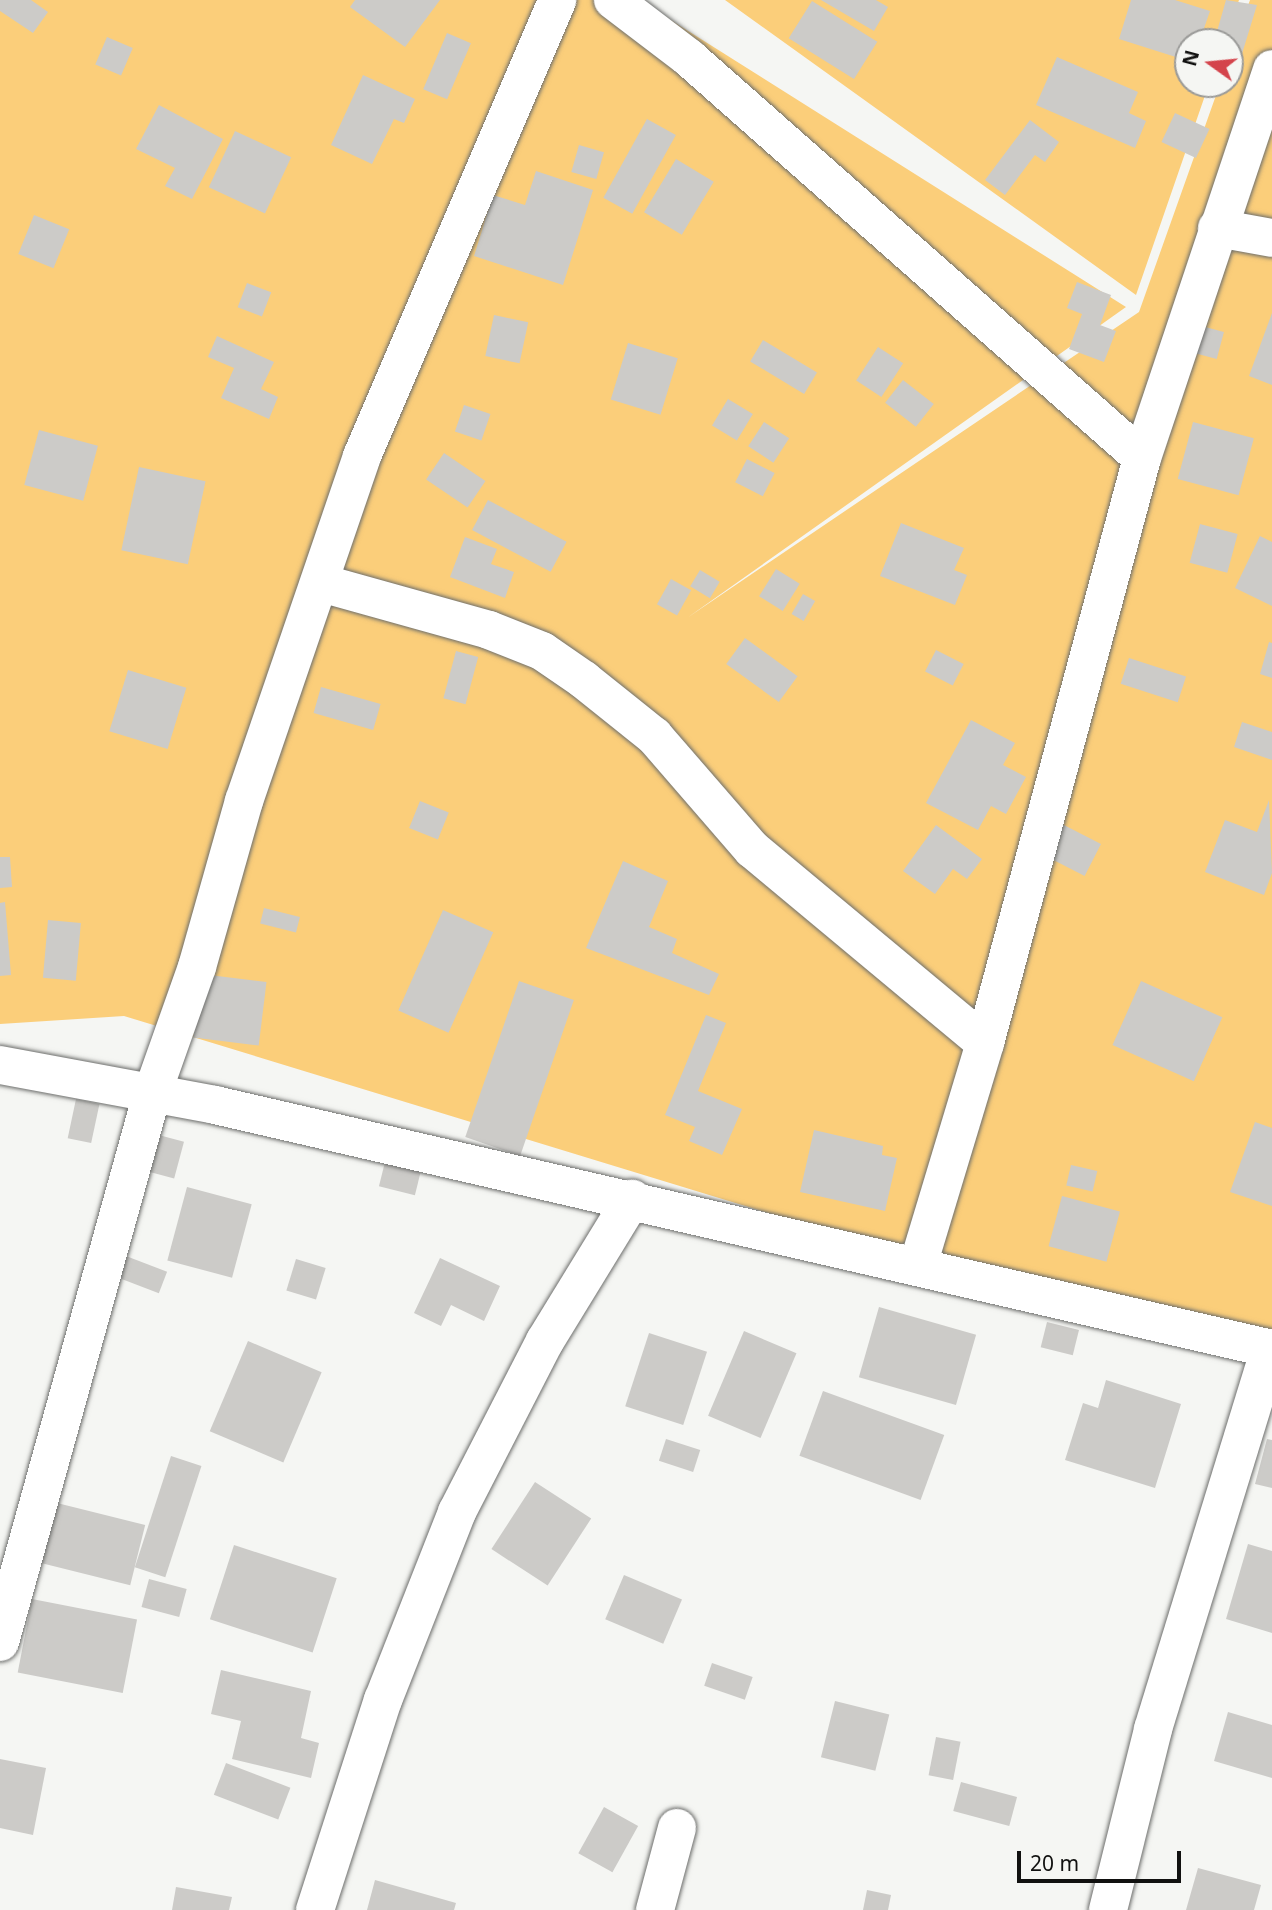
<!DOCTYPE html>
<style>
body{margin:0}
#map{position:relative;width:1272px;height:1910px;overflow:hidden;background:#f5f6f3;font-family:"Noto Sans",sans-serif}
div>[style]{position:absolute}
[style*='--x']{left:calc(var(--x)*1px);top:calc(var(--y)*1px);width:calc(var(--w)*1px);rotate:calc(var(--a)*1deg)}
.green>*{inset:0;background:#fbce7a}
.building>*{inset:0;background:#cccbc8;transform-origin:0 0}
.roads{filter:drop-shadow(0 0 2px #6d6e6c) drop-shadow(0 0 2px #6d6e6c)}
.street>*{height:38px;margin:-19px;padding:0 19px;transform-origin:19px;border-radius:19px;background:#fff}
span{translate:-50% -50%;white-space:nowrap;text-align:center;line-height:1.15;-webkit-text-stroke:5px #f5f6f3;paint-order:stroke}
.north{position:absolute;left:1174px;top:28px;width:70px;height:70px;box-sizing:border-box;background:#f5f6f3;border:2px solid #9a9a98;border-radius:50%;rotate:285deg;font-size:19px;font-weight:700;line-height:28px;text-align:center;color:#111110}
.north::after{content:'';display:block;margin:auto;width:24px;height:32px;background:#d4444c;clip-path:polygon(50% 0,100% 100%,50% 72%,0 100%)}
.scale{position:absolute;left:1017px;top:1851px;width:164px;height:32px;box-sizing:border-box;border:4px solid #111110;border-top:0;padding-left:9px;font-size:21px;line-height:24px;white-space:nowrap;color:#111110;-webkit-text-stroke:5px #f5f6f3;paint-order:stroke}
</style>
<div id="map">
<div class="green">
<i style="clip-path:polygon(0 0,639px 0,1126px 307px,687px 618px,1139px 312px,1220px 84px,1230px 84px,1230px 55px,1250px 0,1272px 0,1272px 1367px,124px 1016px,0 1024px)"></i>
<i style="clip-path:polygon(725px 0,1239px 0,1224px 42px,1188px 42px,1188px 84px,1209px 84px,1136px 295px)"></i>
</div>
<div class="building">
<i style="clip-path:polygon(0 0,31px 0,48px 12px,33px 33px,0 11px)"></i>
<i style="clip-path:polygon(355px 0,440px 0,405px 47px,350px 7px)"></i>
<i style="clip-path:polygon(821px 0,876px 0,888px 7px,874px 31px)"></i>
<i style="clip-path:polygon(1131px 0,1175px 0,1210px 11px,1201px 37px,1190px 34px,1182px 59px,1119px 39px)"></i>
<i style="clip-path:polygon(1226px 0,1257px 5px,1237px 70px,1230px 68px,1230px 42px,1214px 42px)"></i>
<i style="left:812px;top:1px;width:77px;height:44px;rotate:32deg"></i>
<i style="left:447px;top:33px;width:26px;height:61px;rotate:23deg"></i>
<i style="left:107px;top:37px;width:28px;height:30px;rotate:23deg"></i>
<i style="clip-path:polygon(1057px 57px,1138px 92px,1129px 113px,1146px 121px,1135px 148px,1036px 105px)"></i>
<i style="clip-path:polygon(363px 75px,415px 99px,404px 123px,394px 119px,372px 164px,331px 145px)"></i>
<i style="clip-path:polygon(159px 105px,223px 139px,192px 199px,165px 186px,175px 168px,136px 149px)"></i>
<i style="left:1175px;top:113px;width:38px;height:32px;rotate:25deg"></i>
<i style="left:647px;top:119px;width:33px;height:90px;rotate:29deg"></i>
<i style="clip-path:polygon(1030px 120px,1059px 142px,1045px 162px,1035px 155px,1005px 195px,985px 180px)"></i>
<i style="left:235px;top:131px;width:62px;height:62px;rotate:25deg"></i>
<i style="left:579px;top:145px;width:26px;height:28px;rotate:16deg"></i>
<i style="left:676px;top:159px;width:44px;height:62px;rotate:31deg"></i>
<i style="clip-path:polygon(536px 171px,593px 190px,563px 285px,474px 256px,493px 195px,525px 205px)"></i>
<i style="left:34px;top:215px;width:38px;height:42px;rotate:22deg"></i>
<i style="clip-path:polygon(1077px 282px,1111px 295px,1100px 325px,1116px 331px,1104px 362px,1069px 349px,1082px 314px,1067px 308px)"></i>
<i style="left:247px;top:283px;width:26px;height:26px;rotate:21deg"></i>
<i style="clip-path:polygon(1272px 313px,1272px 385px,1249px 376px)"></i>
<i style="left:494px;top:315px;width:35px;height:42px;rotate:12deg"></i>
<i style="left:1194px;top:324px;width:31px;height:28px;rotate:15deg"></i>
<i style="clip-path:polygon(217px 336px,274px 362px,261px 389px,278px 397px,269px 419px,221px 398px,234px 368px,208px 357px)"></i>
<i style="left:763px;top:340px;width:63px;height:25px;rotate:31deg"></i>
<i style="left:628px;top:343px;width:52px;height:59px;rotate:17deg"></i>
<i style="left:878px;top:347px;width:30px;height:40px;rotate:33deg"></i>
<i style="left:903px;top:380px;width:39px;height:29px;rotate:38deg"></i>
<i style="left:728px;top:399px;width:29px;height:31px;rotate:31deg"></i>
<i style="left:464px;top:405px;width:28px;height:28px;rotate:19deg"></i>
<i style="left:764px;top:422px;width:30px;height:29px;rotate:33deg"></i>
<i style="left:1193px;top:422px;width:63px;height:59px;rotate:15deg"></i>
<i style="left:39px;top:430px;width:61px;height:57px;rotate:15deg"></i>
<i style="left:444px;top:453px;width:50px;height:32px;rotate:34deg"></i>
<i style="left:747px;top:459px;width:31px;height:26px;rotate:27deg"></i>
<i style="left:139px;top:467px;width:68px;height:85px;rotate:12deg"></i>
<i style="left:488px;top:500px;width:89px;height:34px;rotate:28deg"></i>
<i style="clip-path:polygon(901px 523px,964px 548px,954px 570px,967px 575px,955px 605px,880px 576px)"></i>
<i style="left:1200px;top:524px;width:39px;height:40px;rotate:15deg"></i>
<i style="clip-path:polygon(1260px 536px,1272px 542px,1272px 606px,1235px 588px)"></i>
<i style="clip-path:polygon(465px 537px,497px 549px,491px 564px,514px 572px,505px 598px,450px 577px)"></i>
<i style="left:776px;top:569px;width:28px;height:32px;rotate:32deg"></i>
<i style="left:700px;top:570px;width:23px;height:19px;rotate:31deg"></i>
<i style="left:671px;top:579px;width:23px;height:29px;rotate:29deg"></i>
<i style="left:803px;top:594px;width:14px;height:23px;rotate:30deg"></i>
<i style="left:745px;top:638px;width:65px;height:32px;rotate:36deg"></i>
<i style="clip-path:polygon(1269px 642px,1272px 643px,1272px 678px,1260px 674px)"></i>
<i style="left:936px;top:650px;width:31px;height:24px;rotate:27deg"></i>
<i style="left:456px;top:651px;width:23px;height:49px;rotate:15deg"></i>
<i style="left:1129px;top:658px;width:60px;height:27px;rotate:18deg"></i>
<i style="left:128px;top:670px;width:61px;height:64px;rotate:17deg"></i>
<i style="left:321px;top:687px;width:62px;height:27px;rotate:16deg"></i>
<i style="clip-path:polygon(971px 720px,1015px 743px,1003px 765px,1026px 777px,1006px 814px,991px 806px,978px 830px,926px 803px)"></i>
<i style="clip-path:polygon(1242px 722px,1272px 732px,1272px 760px,1234px 747px)"></i>
<i style="clip-path:polygon(1269px 800px,1272px 873px,1264px 895px,1205px 872px,1225px 820px,1257px 832px)"></i>
<i style="left:420px;top:801px;width:31px;height:29px;rotate:22deg"></i>
<i style="left:1060px;top:823px;width:46px;height:36px;rotate:27deg"></i>
<i style="clip-path:polygon(936px 825px,982px 859px,967px 879px,953px 869px,935px 894px,903px 871px)"></i>
<i style="clip-path:polygon(0 857px,10px 857px,12px 887px,0 888px)"></i>
<i style="clip-path:polygon(623px 861px,668px 881px,649px 927px,677px 939px,672px 953px,719px 974px,709px 995px,586px 948px)"></i>
<i style="clip-path:polygon(5px 902px,11px 975px,0 976px,0 903px)"></i>
<i style="left:264px;top:908px;width:37px;height:16px;rotate:14deg"></i>
<i style="left:443px;top:910px;width:55px;height:110px;rotate:24deg"></i>
<i style="left:48px;top:920px;width:33px;height:58px;rotate:5deg"></i>
<i style="left:201px;top:974px;width:66px;height:64px;rotate:7deg"></i>
<i style="left:519px;top:981px;width:58px;height:165px;rotate:19deg"></i>
<i style="left:1141px;top:981px;width:89px;height:70px;rotate:24deg"></i>
<i style="clip-path:polygon(706px 1015px,726px 1023px,698px 1091px,742px 1109px,722px 1155px,689px 1141px,695px 1127px,665px 1115px)"></i>
<i style="left:76px;top:1099px;width:24px;height:40px;rotate:12deg"></i>
<i style="clip-path:polygon(1255px 1122px,1272px 1128px,1272px 1206px,1230px 1192px)"></i>
<i style="clip-path:polygon(814px 1130px,883px 1146px,882px 1155px,897px 1158px,885px 1211px,800px 1192px)"></i>
<i style="left:155px;top:1134px;width:30px;height:38px;rotate:15deg"></i>
<i style="left:385px;top:1162px;width:37px;height:25px;rotate:14deg"></i>
<i style="left:1071px;top:1165px;width:27px;height:21px;rotate:13deg"></i>
<i style="left:187px;top:1187px;width:67px;height:76px;rotate:15deg"></i>
<i style="left:1062px;top:1196px;width:60px;height:52px;rotate:15deg"></i>
<i style="left:126px;top:1256px;width:44px;height:23px;rotate:21deg"></i>
<i style="clip-path:polygon(440px 1258px,500px 1286px,484px 1321px,451px 1305px,441px 1326px,414px 1313px)"></i>
<i style="left:296px;top:1259px;width:31px;height:33px;rotate:17deg"></i>
<i style="left:879px;top:1307px;width:101px;height:73px;rotate:16deg"></i>
<i style="left:1047px;top:1322px;width:33px;height:26px;rotate:14deg"></i>
<i style="left:744px;top:1331px;width:57px;height:92px;rotate:23deg"></i>
<i style="left:649px;top:1333px;width:61px;height:77px;rotate:18deg"></i>
<i style="left:248px;top:1341px;width:80px;height:98px;rotate:23deg"></i>
<i style="clip-path:polygon(1106px 1380px,1181px 1404px,1155px 1488px,1065px 1460px,1083px 1403px,1098px 1408px)"></i>
<i style="left:823px;top:1391px;width:129px;height:69px;rotate:20deg"></i>
<i style="left:666px;top:1439px;width:36px;height:23px;rotate:18deg"></i>
<i style="clip-path:polygon(1267px 1439px,1272px 1440px,1272px 1488px,1255px 1484px)"></i>
<i style="left:171px;top:1456px;width:32px;height:117px;rotate:18deg"></i>
<i style="left:535px;top:1482px;width:67px;height:80px;rotate:33deg"></i>
<i style="left:53px;top:1502px;width:95px;height:62px;rotate:14deg"></i>
<i style="clip-path:polygon(1248px 1544px,1272px 1551px,1272px 1633px,1226px 1619px)"></i>
<i style="left:234px;top:1545px;width:108px;height:78px;rotate:18deg"></i>
<i style="left:624px;top:1575px;width:63px;height:48px;rotate:23deg"></i>
<i style="left:149px;top:1579px;width:39px;height:29px;rotate:15deg"></i>
<i style="left:32px;top:1599px;width:107px;height:75px;rotate:11deg"></i>
<i style="left:712px;top:1663px;width:43px;height:24px;rotate:19deg"></i>
<i style="clip-path:polygon(221px 1670px,311px 1691px,301px 1738px,319px 1743px,311px 1778px,232px 1759px,241px 1721px,211px 1714px)"></i>
<i style="left:835px;top:1701px;width:56px;height:58px;rotate:14deg"></i>
<i style="clip-path:polygon(1228px 1712px,1272px 1725px,1272px 1778px,1214px 1761px)"></i>
<i style="left:936px;top:1737px;width:25px;height:39px;rotate:11deg"></i>
<i style="clip-path:polygon(0 1759px,46px 1768px,33px 1835px,0 1828px)"></i>
<i style="left:226px;top:1763px;width:69px;height:34px;rotate:21deg"></i>
<i style="left:961px;top:1782px;width:58px;height:30px;rotate:15deg"></i>
<i style="left:604px;top:1807px;width:39px;height:53px;rotate:29deg"></i>
<i style="clip-path:polygon(1198px 1868px,1261px 1885px,1254px 1910px,1186px 1910px)"></i>
<i style="clip-path:polygon(375px 1880px,456px 1903px,454px 1910px,367px 1910px)"></i>
<i style="clip-path:polygon(176px 1887px,232px 1897px,229px 1910px,172px 1910px)"></i>
<i style="clip-path:polygon(867px 1890px,891px 1895px,888px 1910px,863px 1910px)"></i>
</div>
<div class="roads">
<div class="street">
<i style="--x:613;--y:0;--w:96;--a:37.3"></i>
<i style="--x:689;--y:58;--w:604;--a:41.44"></i>
<i style="--x:1217;--y:228;--w:56;--a:10.3"></i>
<i style="--x:321;--y:583;--w:174;--a:15.6"></i>
<i style="--x:489;--y:630;--w:57;--a:21.6"></i>
<i style="--x:542;--y:651;--w:51;--a:34.6"></i>
<i style="--x:584;--y:680;--w:90;--a:38.7"></i>
<i style="--x:654;--y:736;--w:150;--a:49.1"></i>
<i style="--x:752;--y:849;--w:303;--a:39.8"></i>
<i style="--x:0;--y:1065;--w:219;--a:10.5"></i>
<i style="--x:215;--y:1105;--w:1085;--a:13"></i>
<i style="--x:918;--y:1265;--w:232;--a:-73.2"></i>
<i style="--x:985;--y:1043;--w:606;--a:-74.98"></i>
<i style="--x:1142;--y:458;--w:410;--a:-71.5"></i>
<i style="--x:0;--y:1642;--w:569;--a:-74.5"></i>
<i style="--x:152;--y:1094;--w:135;--a:-70.5"></i>
<i style="--x:197;--y:967;--w:173;--a:-74.2"></i>
<i style="--x:244;--y:801;--w:365;--a:-71.1"></i>
<i style="--x:362;--y:456;--w:496;--a:-66.8"></i>
<i style="--x:315;--y:1910;--w:221;--a:-72.1"></i>
<i style="--x:383;--y:1700;--w:202;--a:-68.5"></i>
<i style="--x:457;--y:1512;--w:192;--a:-62.8"></i>
<i style="--x:545;--y:1341;--w:167;--a:-58.5"></i>
<i style="--x:655;--y:1910;--w:85;--a:-75"></i>
<i style="--x:1108;--y:1910;--w:187;--a:-76"></i>
<i style="--x:1153;--y:1729;--w:398;--a:-72.9"></i>
</div>
</div>
<div class="north">N</div>
<div class="scale">20 m</div>
</div>
